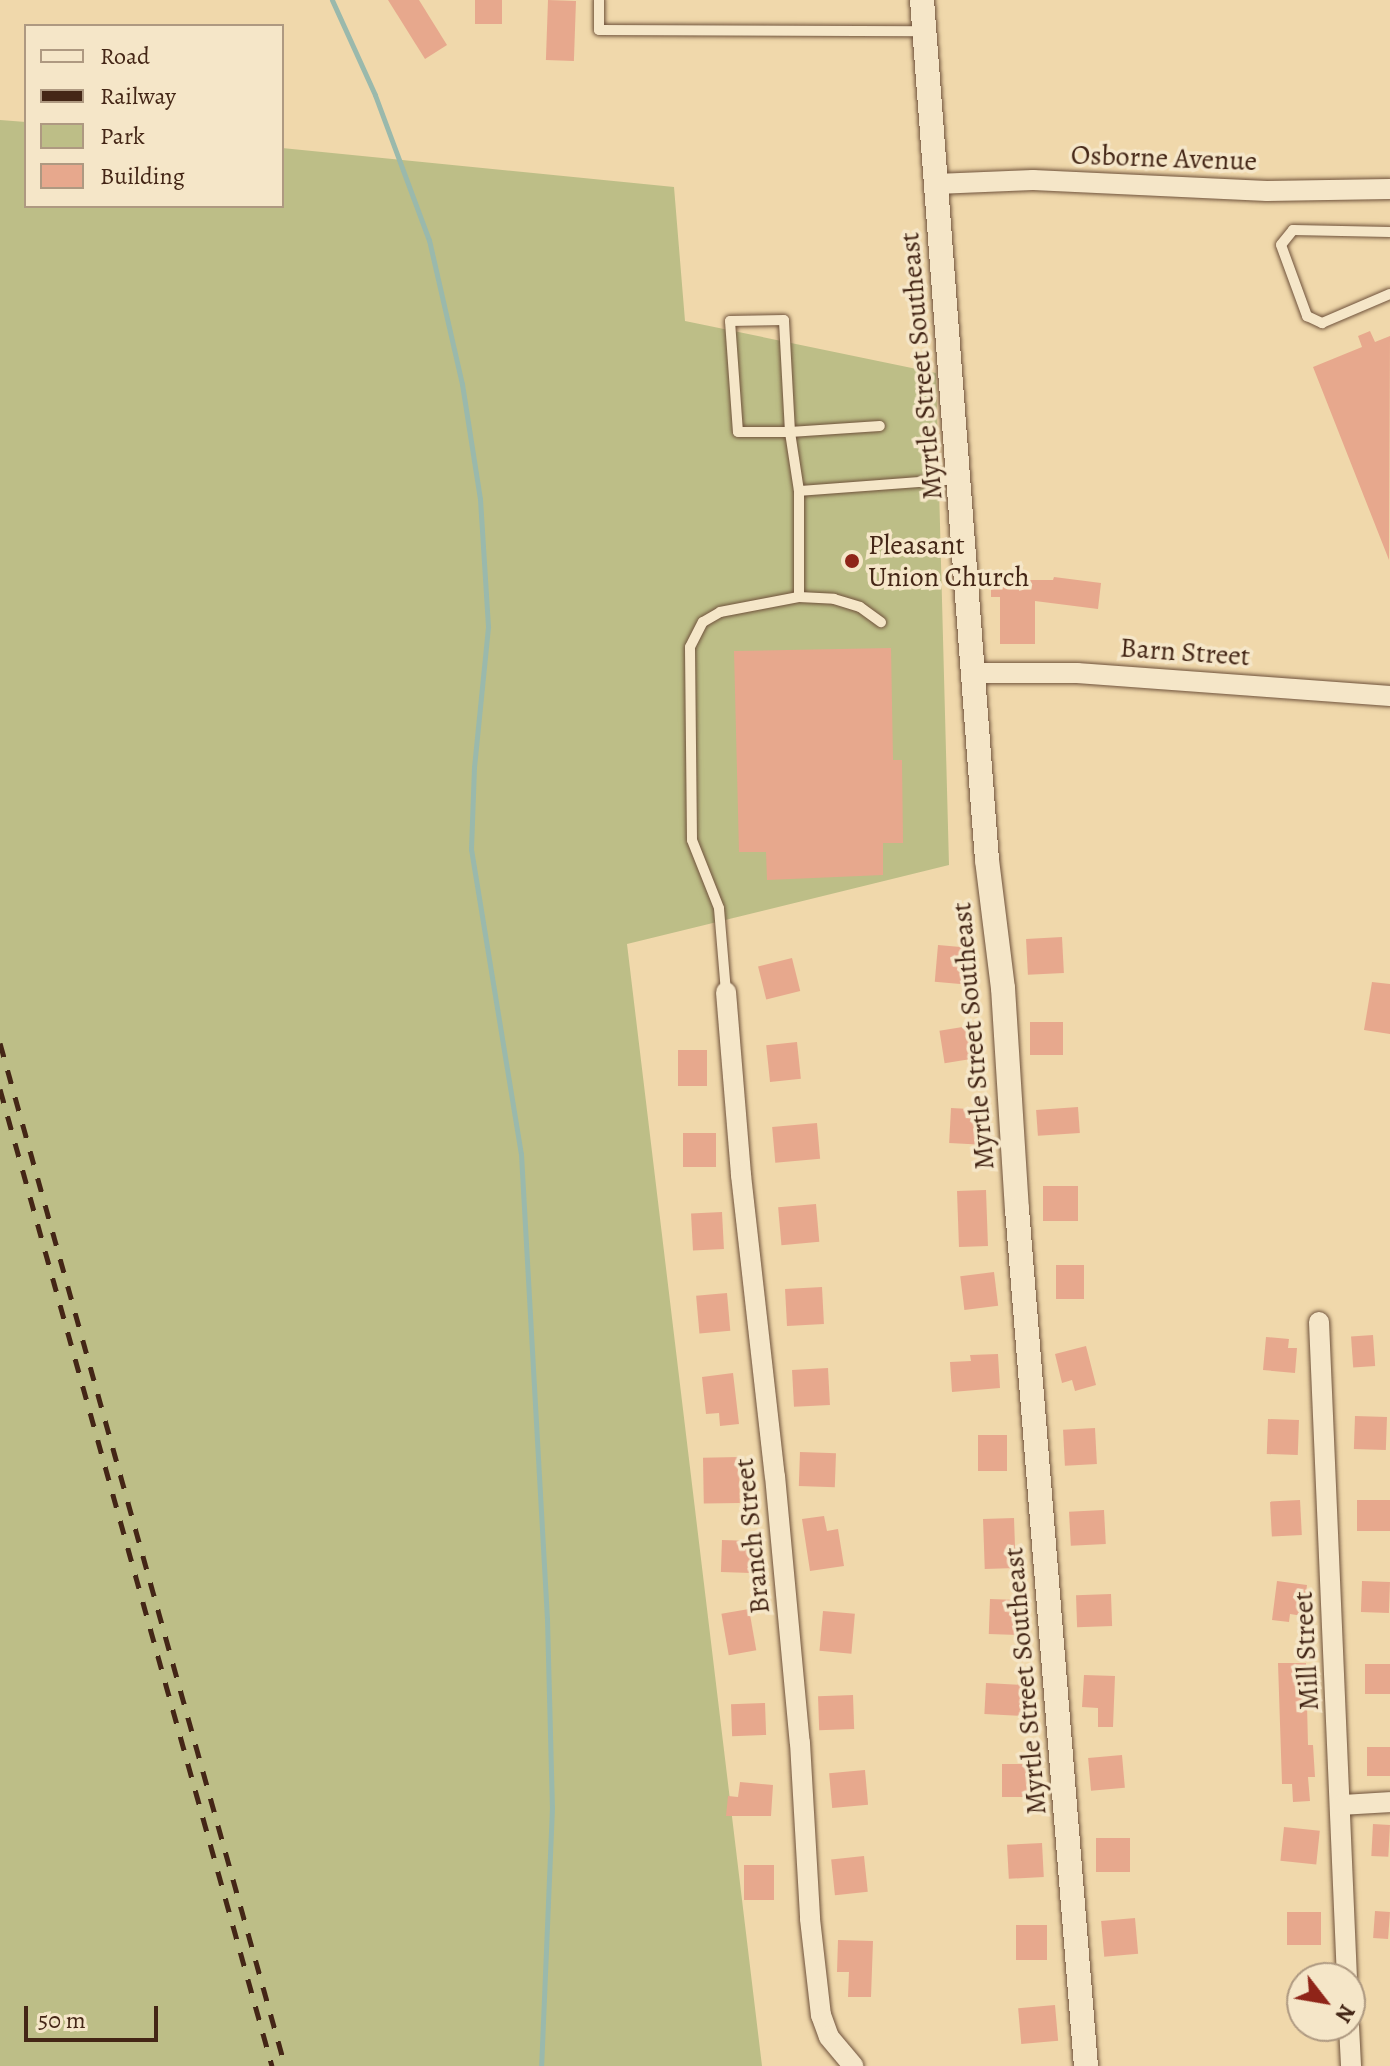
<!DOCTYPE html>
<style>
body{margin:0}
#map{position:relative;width:1390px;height:2066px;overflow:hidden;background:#f0d8ab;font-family:Alegreya,serif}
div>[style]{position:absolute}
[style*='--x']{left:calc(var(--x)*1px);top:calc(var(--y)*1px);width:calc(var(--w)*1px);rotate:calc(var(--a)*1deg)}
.green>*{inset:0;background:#bdbe87}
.stream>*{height:5px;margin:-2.5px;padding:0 2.5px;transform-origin:2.5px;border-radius:2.5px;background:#9ab9ac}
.building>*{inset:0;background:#e7a88d;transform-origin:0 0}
.roads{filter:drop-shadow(0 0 2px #6f523b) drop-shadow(0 0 2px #6f523b)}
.service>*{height:10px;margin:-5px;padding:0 5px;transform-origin:5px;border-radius:5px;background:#f5e6c8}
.minor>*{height:20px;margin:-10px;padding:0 10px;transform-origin:10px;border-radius:10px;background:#f5e6c8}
.tertiary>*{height:24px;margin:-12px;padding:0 12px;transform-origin:12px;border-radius:12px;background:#f5e6c8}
.rail>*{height:5px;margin-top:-2.5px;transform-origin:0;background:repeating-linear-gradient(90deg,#442616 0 14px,transparent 0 28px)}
.dots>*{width:22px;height:22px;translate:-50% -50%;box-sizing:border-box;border:4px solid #f5e6c8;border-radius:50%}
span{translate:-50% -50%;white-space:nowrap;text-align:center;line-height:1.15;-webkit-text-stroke:7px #f5e6c8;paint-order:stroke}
.street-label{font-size:28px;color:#442616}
.poi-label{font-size:28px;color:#442616}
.left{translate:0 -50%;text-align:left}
.legend{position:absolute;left:24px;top:24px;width:260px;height:184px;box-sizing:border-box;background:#f5e6c8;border:2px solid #ae9981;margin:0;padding:10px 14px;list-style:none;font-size:24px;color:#442616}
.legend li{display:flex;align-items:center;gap:16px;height:40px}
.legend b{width:40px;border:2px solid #ae9981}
.north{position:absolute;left:1286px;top:1962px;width:80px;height:80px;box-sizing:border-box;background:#f5e6c8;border:2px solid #ae9981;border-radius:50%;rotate:121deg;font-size:22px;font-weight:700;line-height:32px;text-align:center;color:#442616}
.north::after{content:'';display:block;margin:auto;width:28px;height:36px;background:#8f2418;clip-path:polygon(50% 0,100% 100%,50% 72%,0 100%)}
.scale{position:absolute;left:24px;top:2006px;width:134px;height:36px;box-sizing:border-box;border:4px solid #442616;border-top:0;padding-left:10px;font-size:24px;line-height:28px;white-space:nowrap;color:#442616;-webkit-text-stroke:6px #f5e6c8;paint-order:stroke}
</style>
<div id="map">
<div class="green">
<i style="clip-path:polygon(0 120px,26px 122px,26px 206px,282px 206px,282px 148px,674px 187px,685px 321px,936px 373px,949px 865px,627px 944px,762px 2066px,0 2066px)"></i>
</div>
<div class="stream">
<i style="--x:332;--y:0;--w:104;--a:65.6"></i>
<i style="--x:375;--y:95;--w:155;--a:69.6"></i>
<i style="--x:429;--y:240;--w:148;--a:77.1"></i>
<i style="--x:462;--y:384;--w:116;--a:81.1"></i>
<i style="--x:480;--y:499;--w:128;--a:86.4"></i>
<i style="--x:488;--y:627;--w:141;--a:95.7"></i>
<i style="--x:474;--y:767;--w:82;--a:92.1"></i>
<i style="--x:471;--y:849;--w:309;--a:80.7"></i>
<i style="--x:521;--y:1154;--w:466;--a:86.8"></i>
<i style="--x:547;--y:1619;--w:188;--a:88.5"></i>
<i style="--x:552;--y:1807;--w:259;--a:92.4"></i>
</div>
<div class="building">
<i style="clip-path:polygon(388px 0,419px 0,447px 45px,425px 59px)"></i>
<i style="left:475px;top:0;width:27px;height:24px"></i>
<i style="left:548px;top:0;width:28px;height:60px;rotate:2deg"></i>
<i style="clip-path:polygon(1370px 331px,1375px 342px,1390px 336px,1389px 560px,1313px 367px,1362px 347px,1358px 336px)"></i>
<i style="clip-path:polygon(1054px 577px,1101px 583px,1098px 609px,1035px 601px,1035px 644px,1000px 644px,1000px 597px,991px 597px,991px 580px,1053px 580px)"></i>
<i style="clip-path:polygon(891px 648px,893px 760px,902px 760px,903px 843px,883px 843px,883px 875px,767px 880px,766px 852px,739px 852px,734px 651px)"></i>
<i style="left:1062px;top:937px;width:36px;height:36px;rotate:87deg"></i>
<i style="left:938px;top:945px;width:34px;height:37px;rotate:5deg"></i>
<i style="left:792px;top:958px;width:34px;height:35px;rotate:76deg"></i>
<i style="clip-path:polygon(1372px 982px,1390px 984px,1390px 1034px,1364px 1030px)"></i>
<i style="left:1030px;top:1022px;width:33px;height:33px"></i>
<i style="left:975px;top:1025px;width:33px;height:36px;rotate:81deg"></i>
<i style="left:797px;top:1042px;width:37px;height:31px;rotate:84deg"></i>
<i style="left:678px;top:1050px;width:29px;height:36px"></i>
<i style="left:1078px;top:1107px;width:26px;height:42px;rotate:86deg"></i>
<i style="left:951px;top:1108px;width:33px;height:35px;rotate:3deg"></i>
<i style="left:817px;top:1123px;width:36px;height:45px;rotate:85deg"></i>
<i style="left:716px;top:1133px;width:34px;height:33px;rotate:90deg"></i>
<i style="left:1043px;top:1186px;width:35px;height:35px"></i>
<i style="left:986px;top:1190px;width:56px;height:29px;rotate:88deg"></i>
<i style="left:816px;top:1204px;width:38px;height:38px;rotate:85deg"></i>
<i style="left:722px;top:1212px;width:37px;height:31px;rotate:87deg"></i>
<i style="left:1084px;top:1265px;width:34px;height:28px;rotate:90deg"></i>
<i style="left:994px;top:1272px;width:34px;height:34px;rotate:83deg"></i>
<i style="left:822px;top:1287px;width:37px;height:37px;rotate:87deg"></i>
<i style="left:727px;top:1293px;width:38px;height:31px;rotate:85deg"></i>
<i style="left:1373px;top:1335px;width:31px;height:22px;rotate:86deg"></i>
<i style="clip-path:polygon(1266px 1337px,1289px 1339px,1288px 1348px,1297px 1348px,1295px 1373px,1263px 1370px)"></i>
<i style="clip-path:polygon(1086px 1346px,1096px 1385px,1075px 1391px,1072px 1380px,1062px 1383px,1055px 1354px)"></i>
<i style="clip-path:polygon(998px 1354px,1000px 1388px,952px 1392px,950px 1362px,971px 1361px,970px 1355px)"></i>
<i style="left:828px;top:1368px;width:37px;height:36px;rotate:87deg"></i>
<i style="clip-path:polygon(733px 1373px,739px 1424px,720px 1426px,719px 1413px,706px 1414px,702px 1377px)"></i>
<i style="left:1355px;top:1416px;width:32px;height:33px;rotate:2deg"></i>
<i style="left:1268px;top:1419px;width:31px;height:35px;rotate:2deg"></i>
<i style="left:1095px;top:1428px;width:36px;height:32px;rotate:87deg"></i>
<i style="left:1007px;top:1435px;width:36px;height:29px;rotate:90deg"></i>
<i style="left:800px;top:1452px;width:36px;height:34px;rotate:2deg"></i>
<i style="left:739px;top:1457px;width:46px;height:36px;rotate:89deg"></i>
<i style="left:1300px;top:1500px;width:35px;height:30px;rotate:87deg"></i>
<i style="left:1357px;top:1500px;width:33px;height:31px"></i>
<i style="left:1104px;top:1510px;width:34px;height:35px;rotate:87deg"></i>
<i style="clip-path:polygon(824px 1516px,827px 1531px,838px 1529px,844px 1566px,810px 1571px,802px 1519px)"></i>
<i style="left:1014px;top:1518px;width:50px;height:31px;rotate:88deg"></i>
<i style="left:722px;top:1540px;width:30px;height:32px;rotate:2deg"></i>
<i style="clip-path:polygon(1277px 1581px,1307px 1585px,1303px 1616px,1290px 1614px,1289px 1622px,1272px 1620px)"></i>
<i style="left:1362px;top:1581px;width:28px;height:31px;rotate:2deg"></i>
<i style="left:1111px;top:1594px;width:32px;height:35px;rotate:88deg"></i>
<i style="left:990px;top:1599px;width:34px;height:35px;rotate:2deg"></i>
<i style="left:749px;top:1609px;width:42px;height:28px;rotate:80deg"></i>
<i style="left:823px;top:1611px;width:32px;height:40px;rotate:5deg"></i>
<i style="clip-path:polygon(1278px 1663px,1306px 1663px,1308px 1745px,1313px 1745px,1315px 1777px,1308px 1777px,1310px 1801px,1293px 1802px,1292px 1784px,1282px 1784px)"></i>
<i style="left:1365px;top:1664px;width:25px;height:30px"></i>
<i style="clip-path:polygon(1084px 1675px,1115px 1676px,1113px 1727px,1098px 1727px,1098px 1708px,1082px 1707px)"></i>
<i style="left:986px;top:1683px;width:40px;height:31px;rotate:3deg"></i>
<i style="left:853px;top:1695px;width:34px;height:35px;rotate:88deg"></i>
<i style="left:765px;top:1703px;width:32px;height:34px;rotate:88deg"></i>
<i style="left:1390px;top:1747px;width:29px;height:23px;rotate:90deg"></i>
<i style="left:1122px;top:1755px;width:33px;height:34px;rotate:85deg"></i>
<i style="left:1002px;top:1764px;width:32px;height:33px"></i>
<i style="left:865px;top:1770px;width:35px;height:36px;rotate:85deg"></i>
<i style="clip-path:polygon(740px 1782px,773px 1785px,771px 1816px,726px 1816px,728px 1796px,738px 1797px)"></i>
<i style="left:1373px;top:1824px;width:17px;height:32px;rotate:3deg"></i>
<i style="left:1284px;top:1827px;width:36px;height:34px;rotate:6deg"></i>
<i style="left:1096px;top:1838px;width:34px;height:34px"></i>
<i style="left:1042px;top:1843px;width:34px;height:35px;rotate:87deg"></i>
<i style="left:864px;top:1856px;width:36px;height:33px;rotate:84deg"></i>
<i style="left:774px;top:1865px;width:35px;height:30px;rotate:90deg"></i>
<i style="left:1375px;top:1911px;width:15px;height:27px;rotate:4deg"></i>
<i style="left:1287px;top:1912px;width:34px;height:33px"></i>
<i style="left:1135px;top:1918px;width:36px;height:34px;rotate:85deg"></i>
<i style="left:1016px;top:1925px;width:31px;height:35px"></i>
<i style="clip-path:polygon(838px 1940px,873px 1941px,871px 1997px,848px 1997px,849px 1972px,837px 1972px)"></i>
<i style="left:1055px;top:2005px;width:36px;height:37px;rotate:85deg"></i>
</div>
<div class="roads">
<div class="service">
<i style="--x:599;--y:0;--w:30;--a:90"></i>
<i style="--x:599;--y:30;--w:324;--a:0.2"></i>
<i style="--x:1390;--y:232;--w:97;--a:-178.8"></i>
<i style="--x:1293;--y:230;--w:19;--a:129"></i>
<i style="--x:1281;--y:245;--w:76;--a:69.9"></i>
<i style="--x:1307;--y:316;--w:17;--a:25"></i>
<i style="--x:1322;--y:323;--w:74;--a:-23.1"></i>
<i style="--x:799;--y:491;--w:159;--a:-4.3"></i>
<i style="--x:799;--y:597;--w:106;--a:-90"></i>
<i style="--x:799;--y:491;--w:60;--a:-98.7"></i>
<i style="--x:790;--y:432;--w:112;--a:-93.1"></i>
<i style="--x:784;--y:320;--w:54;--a:178.9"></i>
<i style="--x:730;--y:321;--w:111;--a:85.9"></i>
<i style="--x:738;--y:432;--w:52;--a:0"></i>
<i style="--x:790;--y:432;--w:90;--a:-3.8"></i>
<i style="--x:726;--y:992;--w:84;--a:-94.8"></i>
<i style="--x:719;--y:908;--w:73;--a:-111.7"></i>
<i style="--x:692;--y:840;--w:193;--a:-90.6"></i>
<i style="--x:690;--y:647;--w:28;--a:-63"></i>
<i style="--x:703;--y:622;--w:20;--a:-30"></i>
<i style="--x:720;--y:612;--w:80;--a:-10.8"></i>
<i style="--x:799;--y:597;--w:35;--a:3"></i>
<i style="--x:834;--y:599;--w:27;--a:17"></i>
<i style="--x:860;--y:607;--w:26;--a:36"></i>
</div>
<div class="minor">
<i style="--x:936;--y:184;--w:97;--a:-2.4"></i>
<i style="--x:1033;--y:180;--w:234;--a:2.7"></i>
<i style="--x:1267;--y:191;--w:123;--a:-0.9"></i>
<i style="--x:975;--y:673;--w:102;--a:0"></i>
<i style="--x:1077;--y:673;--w:314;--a:4.2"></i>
<i style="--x:726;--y:992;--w:184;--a:85.3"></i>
<i style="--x:741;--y:1175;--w:303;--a:83.6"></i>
<i style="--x:775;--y:1476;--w:268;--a:84.7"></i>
<i style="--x:800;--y:1743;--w:176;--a:86.7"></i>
<i style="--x:810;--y:1919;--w:97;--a:83.5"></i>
<i style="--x:821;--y:2015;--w:23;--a:70"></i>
<i style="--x:829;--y:2037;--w:38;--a:50"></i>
<i style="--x:1319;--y:1322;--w:657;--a:87.56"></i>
<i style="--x:1341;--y:1805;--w:49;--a:-3.5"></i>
<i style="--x:1349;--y:2026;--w:40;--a:87.1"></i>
</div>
<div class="tertiary">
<i style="--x:922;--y:0;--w:862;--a:85.68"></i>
<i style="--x:987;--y:860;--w:129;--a:82.9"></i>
<i style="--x:1003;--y:988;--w:221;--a:86.4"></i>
<i style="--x:1017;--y:1209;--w:860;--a:85.4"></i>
</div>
</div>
<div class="rail">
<i style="--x:0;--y:1043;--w:1062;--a:74.43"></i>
<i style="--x:0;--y:1089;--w:1014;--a:74.44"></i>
</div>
<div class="dots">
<i style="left:852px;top:561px;background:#8f2418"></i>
</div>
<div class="street-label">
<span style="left:1164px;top:158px;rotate:2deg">Osborne Avenue</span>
<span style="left:921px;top:366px;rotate:-95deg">Myrtle Street Southeast</span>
<span style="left:1185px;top:652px;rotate:4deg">Barn Street</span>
<span style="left:973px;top:1036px;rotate:-95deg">Myrtle Street Southeast</span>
<span style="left:752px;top:1536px;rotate:-96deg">Branch Street</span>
<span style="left:1306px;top:1651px;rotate:-93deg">Mill Street</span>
<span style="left:1025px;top:1681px;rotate:-95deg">Myrtle Street Southeast</span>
</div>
<div class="poi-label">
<span class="left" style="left:868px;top:561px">Pleasant<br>Union Church</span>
</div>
<ul class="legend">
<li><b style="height:10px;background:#f5e6c8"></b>Road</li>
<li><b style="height:10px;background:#442616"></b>Railway</li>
<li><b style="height:22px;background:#bdbe87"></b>Park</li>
<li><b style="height:22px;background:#e7a88d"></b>Building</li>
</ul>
<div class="north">N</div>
<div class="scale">50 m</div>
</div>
